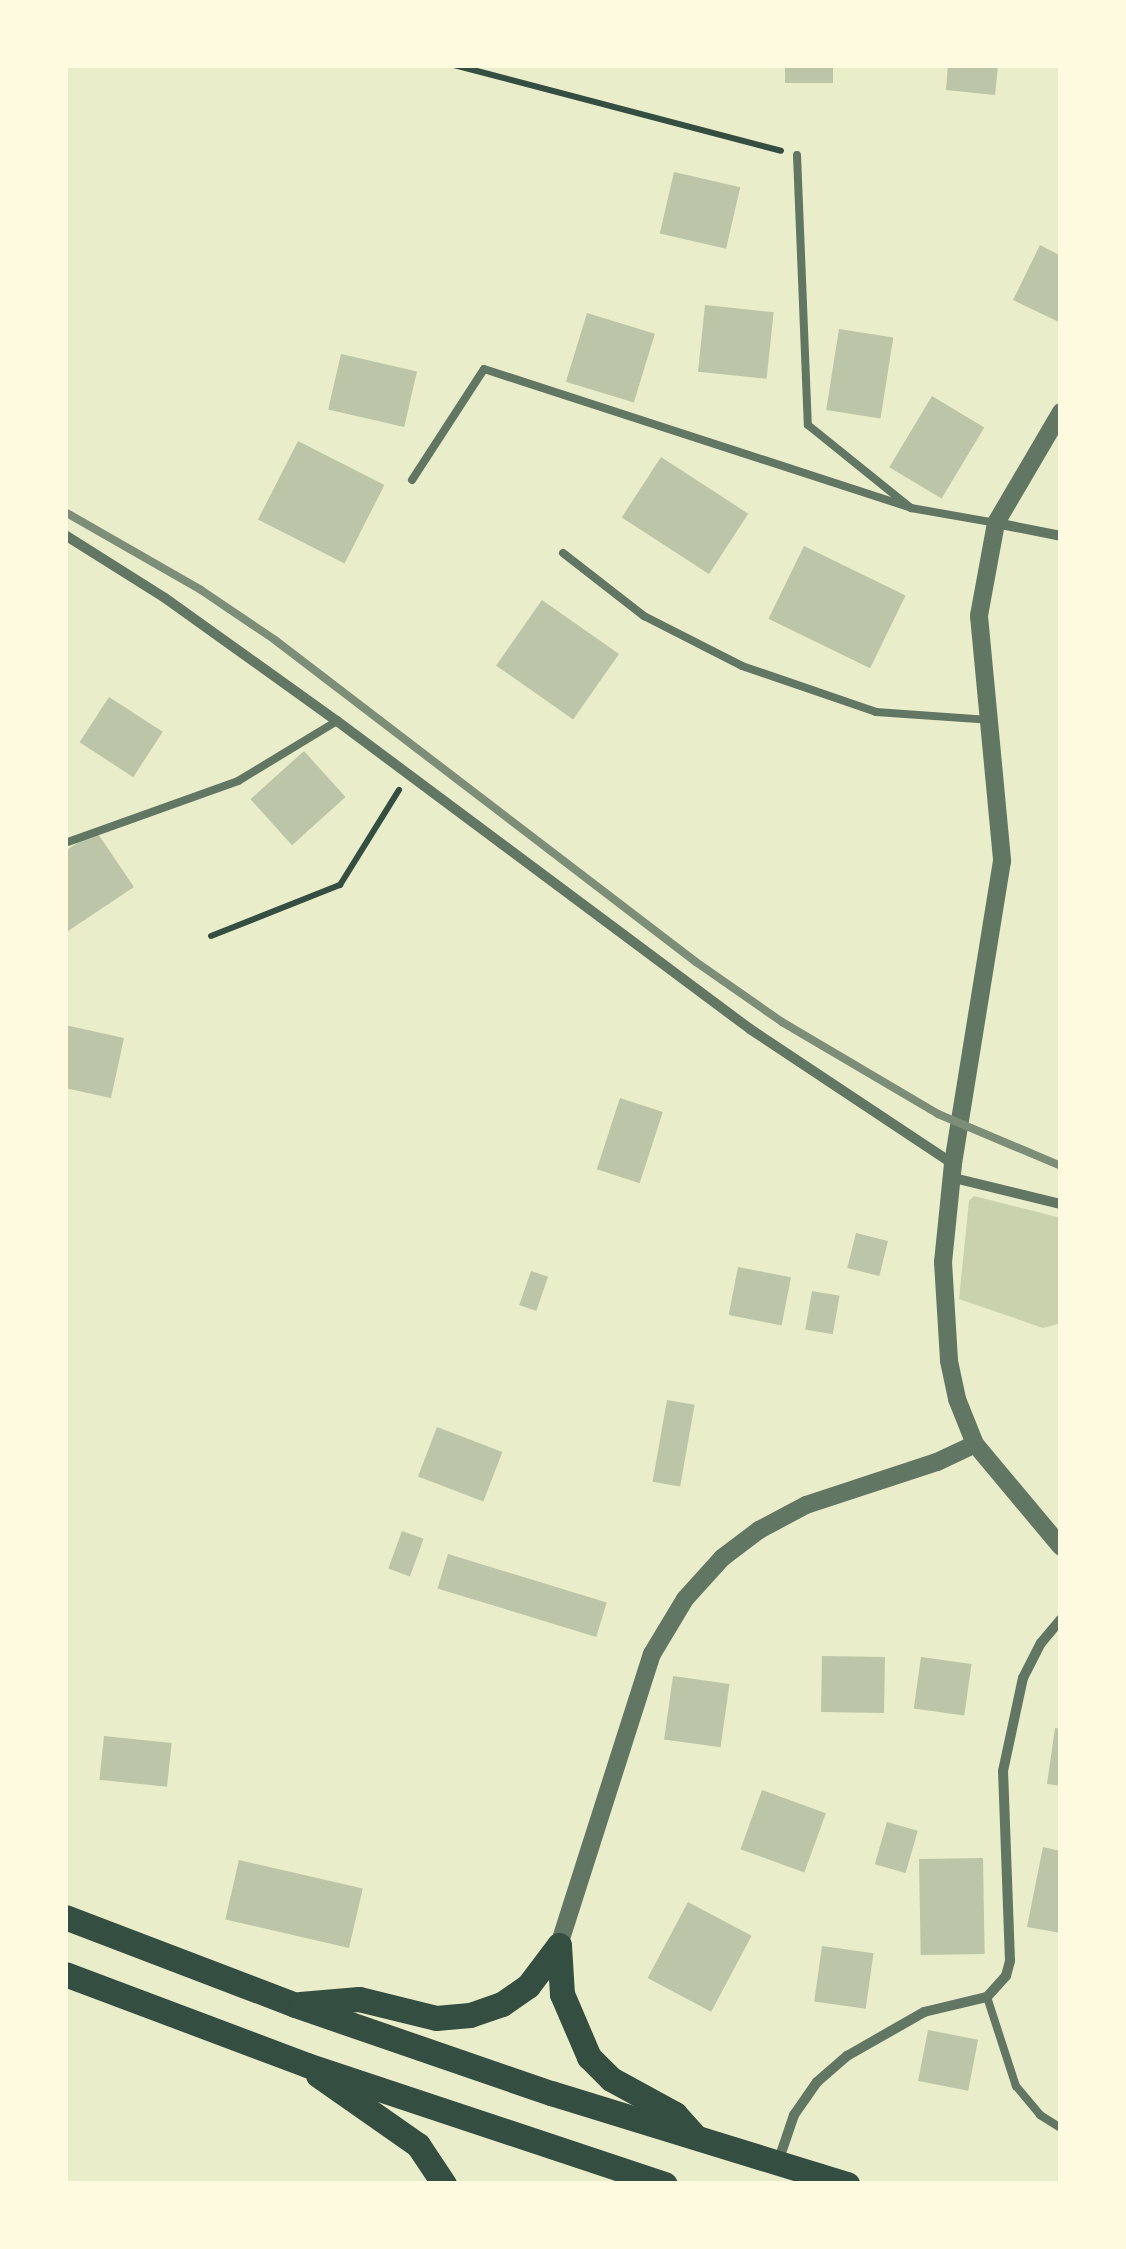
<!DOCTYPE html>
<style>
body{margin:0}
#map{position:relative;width:1126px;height:2249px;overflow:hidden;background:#e9edc9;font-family:"PT Sans Narrow",sans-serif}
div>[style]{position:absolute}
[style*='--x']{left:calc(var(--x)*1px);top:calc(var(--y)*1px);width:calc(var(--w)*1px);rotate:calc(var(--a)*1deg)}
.green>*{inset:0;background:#cad2ad}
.building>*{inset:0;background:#bcc5a7;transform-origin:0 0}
.path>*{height:6px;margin:-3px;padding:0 3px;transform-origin:3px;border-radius:3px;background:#344e41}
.service>*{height:8px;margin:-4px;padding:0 4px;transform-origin:4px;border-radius:4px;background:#617663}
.minor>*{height:10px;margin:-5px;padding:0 5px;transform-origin:5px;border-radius:5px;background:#617663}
.tertiary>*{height:18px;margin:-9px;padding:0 9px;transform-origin:9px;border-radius:9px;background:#617663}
.primary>*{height:25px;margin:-12.5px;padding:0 12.5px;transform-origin:12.5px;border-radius:12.5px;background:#344e41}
.rail>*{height:8px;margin:-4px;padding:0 4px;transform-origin:4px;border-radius:4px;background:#7c8e77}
span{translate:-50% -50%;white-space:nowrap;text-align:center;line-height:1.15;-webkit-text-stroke:8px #fefae0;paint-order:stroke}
.frame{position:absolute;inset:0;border:68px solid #fefae0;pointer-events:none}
</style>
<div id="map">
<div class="green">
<i style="clip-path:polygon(974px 1196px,1061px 1218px,1061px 1323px,1043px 1328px,959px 1299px,969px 1201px)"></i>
</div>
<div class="building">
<i style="left:785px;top:65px;width:48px;height:18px"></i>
<i style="clip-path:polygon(948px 65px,998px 65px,995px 95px,946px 90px)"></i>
<i style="left:674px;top:172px;width:68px;height:63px;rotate:13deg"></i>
<i style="clip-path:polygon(1040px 245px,1061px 256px,1061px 323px,1013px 300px)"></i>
<i style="left:705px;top:305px;width:69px;height:67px;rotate:6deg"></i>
<i style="left:587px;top:313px;width:71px;height:72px;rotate:17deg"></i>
<i style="left:839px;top:329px;width:55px;height:82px;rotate:9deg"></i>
<i style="left:341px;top:354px;width:78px;height:57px;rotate:13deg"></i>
<i style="left:932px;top:396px;width:61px;height:83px;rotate:31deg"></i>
<i style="left:298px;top:441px;width:97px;height:88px;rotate:27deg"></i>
<i style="left:661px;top:457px;width:104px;height:72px;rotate:33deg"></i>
<i style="left:804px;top:546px;width:113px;height:81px;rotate:26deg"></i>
<i style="left:542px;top:600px;width:94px;height:80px;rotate:35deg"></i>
<i style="left:109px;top:697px;width:64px;height:54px;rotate:33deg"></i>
<i style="left:304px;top:751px;width:62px;height:72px;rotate:48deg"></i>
<i style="clip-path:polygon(96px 831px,134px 887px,65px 933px,65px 851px)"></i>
<i style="clip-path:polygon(65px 1025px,124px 1038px,111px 1098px,65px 1088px)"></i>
<i style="left:620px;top:1098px;width:45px;height:75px;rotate:18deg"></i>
<i style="left:856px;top:1233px;width:33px;height:36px;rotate:14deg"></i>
<i style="left:738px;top:1267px;width:54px;height:49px;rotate:11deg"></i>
<i style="left:531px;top:1271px;width:18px;height:36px;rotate:19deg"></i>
<i style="left:812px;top:1291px;width:28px;height:39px;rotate:10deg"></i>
<i style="left:667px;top:1400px;width:28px;height:83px;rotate:10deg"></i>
<i style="left:437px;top:1427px;width:70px;height:53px;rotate:21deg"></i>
<i style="left:402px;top:1531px;width:23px;height:40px;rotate:20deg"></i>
<i style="left:448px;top:1554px;width:166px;height:36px;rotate:17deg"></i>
<i style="left:822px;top:1656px;width:63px;height:56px;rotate:1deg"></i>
<i style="left:921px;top:1657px;width:51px;height:52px;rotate:8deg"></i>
<i style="left:673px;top:1676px;width:57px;height:64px;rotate:8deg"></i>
<i style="clip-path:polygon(1055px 1728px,1061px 1729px,1061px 1786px,1047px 1784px)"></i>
<i style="left:104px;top:1736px;width:68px;height:44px;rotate:6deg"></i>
<i style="left:762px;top:1790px;width:68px;height:63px;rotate:20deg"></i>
<i style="left:887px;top:1822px;width:32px;height:44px;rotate:16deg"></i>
<i style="clip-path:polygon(1043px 1847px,1061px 1851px,1061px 1933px,1027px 1927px)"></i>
<i style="left:983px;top:1858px;width:96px;height:64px;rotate:89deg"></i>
<i style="left:239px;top:1860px;width:127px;height:61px;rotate:13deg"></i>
<i style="left:688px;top:1902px;width:72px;height:86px;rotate:28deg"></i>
<i style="left:822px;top:1946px;width:52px;height:56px;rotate:8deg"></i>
<i style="left:928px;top:2030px;width:51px;height:52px;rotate:11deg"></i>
</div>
<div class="path">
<i style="--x:454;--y:65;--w:338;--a:14.7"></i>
<i style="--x:211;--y:936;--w:139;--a:-21.6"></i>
<i style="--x:340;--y:885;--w:112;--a:-58.2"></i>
</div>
<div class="service">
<i style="--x:797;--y:155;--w:270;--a:87.7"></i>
<i style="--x:808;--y:425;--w:132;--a:38.9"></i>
<i style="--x:911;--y:508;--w:86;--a:10"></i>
<i style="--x:412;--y:480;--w:132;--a:-57"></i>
<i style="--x:484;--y:369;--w:449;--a:18"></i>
<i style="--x:563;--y:553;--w:103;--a:37.9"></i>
<i style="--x:644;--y:616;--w:110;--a:27"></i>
<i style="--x:742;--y:666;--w:142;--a:18.9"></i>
<i style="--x:876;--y:712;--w:113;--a:4"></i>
<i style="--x:65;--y:843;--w:184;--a:-19.7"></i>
<i style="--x:238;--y:781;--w:116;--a:-31.2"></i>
<i style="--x:987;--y:1997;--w:94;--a:72"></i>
<i style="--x:1016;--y:2086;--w:38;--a:50"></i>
<i style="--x:1040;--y:2115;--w:25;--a:32"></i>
</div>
<div class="minor">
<i style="--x:996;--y:523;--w:66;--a:11.3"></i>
<i style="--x:65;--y:535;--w:118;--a:32.2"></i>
<i style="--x:165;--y:598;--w:211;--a:35.6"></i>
<i style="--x:337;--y:721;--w:515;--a:36.71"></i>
<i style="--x:750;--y:1029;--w:244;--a:33.6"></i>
<i style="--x:954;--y:1178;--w:110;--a:13.7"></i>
<i style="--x:778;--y:2162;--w:50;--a:-71.2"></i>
<i style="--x:794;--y:2115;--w:40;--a:-55.1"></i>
<i style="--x:817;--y:2082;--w:40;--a:-41"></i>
<i style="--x:847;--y:2056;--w:89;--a:-29.7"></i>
<i style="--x:924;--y:2012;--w:65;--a:-13.4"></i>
<i style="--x:987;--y:1997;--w:28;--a:-48"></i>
<i style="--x:1006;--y:1976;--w:16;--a:-75"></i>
<i style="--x:1010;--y:1961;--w:190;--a:-92.1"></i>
<i style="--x:1003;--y:1771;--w:95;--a:-77.9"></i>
<i style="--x:1023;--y:1678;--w:39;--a:-63"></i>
<i style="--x:1041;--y:1643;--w:31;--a:-50"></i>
</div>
<div class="tertiary">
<i style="--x:1061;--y:412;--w:129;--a:120.4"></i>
<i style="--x:996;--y:523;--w:95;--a:100.4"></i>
<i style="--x:979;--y:616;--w:246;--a:84.6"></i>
<i style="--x:1002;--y:861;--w:307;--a:99.2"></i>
<i style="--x:953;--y:1164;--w:99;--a:95.8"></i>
<i style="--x:943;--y:1262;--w:99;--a:86.5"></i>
<i style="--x:949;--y:1361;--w:39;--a:78"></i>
<i style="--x:957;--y:1399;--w:48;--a:68.2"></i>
<i style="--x:975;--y:1444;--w:134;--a:50.1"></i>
<i style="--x:559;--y:1945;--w:305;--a:-72.3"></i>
<i style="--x:652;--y:1654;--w:64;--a:-59"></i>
<i style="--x:685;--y:1599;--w:55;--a:-47.9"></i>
<i style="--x:722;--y:1558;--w:46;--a:-37.1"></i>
<i style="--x:759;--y:1530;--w:53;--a:-28"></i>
<i style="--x:806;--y:1505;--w:138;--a:-18.2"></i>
<i style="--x:937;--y:1462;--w:42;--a:-25.3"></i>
</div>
<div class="primary">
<i style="--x:65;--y:1917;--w:246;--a:20.9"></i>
<i style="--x:295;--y:2005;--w:271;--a:19"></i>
<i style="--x:551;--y:2093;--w:310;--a:17.1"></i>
<i style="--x:559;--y:1945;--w:49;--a:86.5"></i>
<i style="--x:562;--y:1994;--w:69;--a:66.8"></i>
<i style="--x:589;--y:2057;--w:31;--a:45"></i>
<i style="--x:611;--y:2079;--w:73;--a:28.7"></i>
<i style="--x:675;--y:2114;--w:31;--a:48"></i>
<i style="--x:65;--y:1974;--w:259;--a:20.6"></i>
<i style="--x:307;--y:2065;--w:377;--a:18.4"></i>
<i style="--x:300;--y:2004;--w:59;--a:-4.8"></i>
<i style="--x:359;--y:1999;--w:79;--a:13.9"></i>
<i style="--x:436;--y:2018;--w:34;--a:-5"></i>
<i style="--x:470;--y:2015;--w:34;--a:-19"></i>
<i style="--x:502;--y:2004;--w:32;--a:-35"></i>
<i style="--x:528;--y:1986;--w:51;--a:-52.9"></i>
<i style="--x:318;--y:2075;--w:122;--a:35"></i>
<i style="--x:418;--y:2145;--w:47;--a:56.3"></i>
</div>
<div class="rail">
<i style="--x:65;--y:512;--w:157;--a:29.8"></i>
<i style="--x:201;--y:590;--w:89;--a:34"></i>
<i style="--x:275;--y:640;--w:530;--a:37.41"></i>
<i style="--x:696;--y:962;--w:105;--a:34.9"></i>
<i style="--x:782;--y:1022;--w:181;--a:30.5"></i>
<i style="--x:938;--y:1114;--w:134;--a:22.9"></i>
</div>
<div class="frame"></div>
</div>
